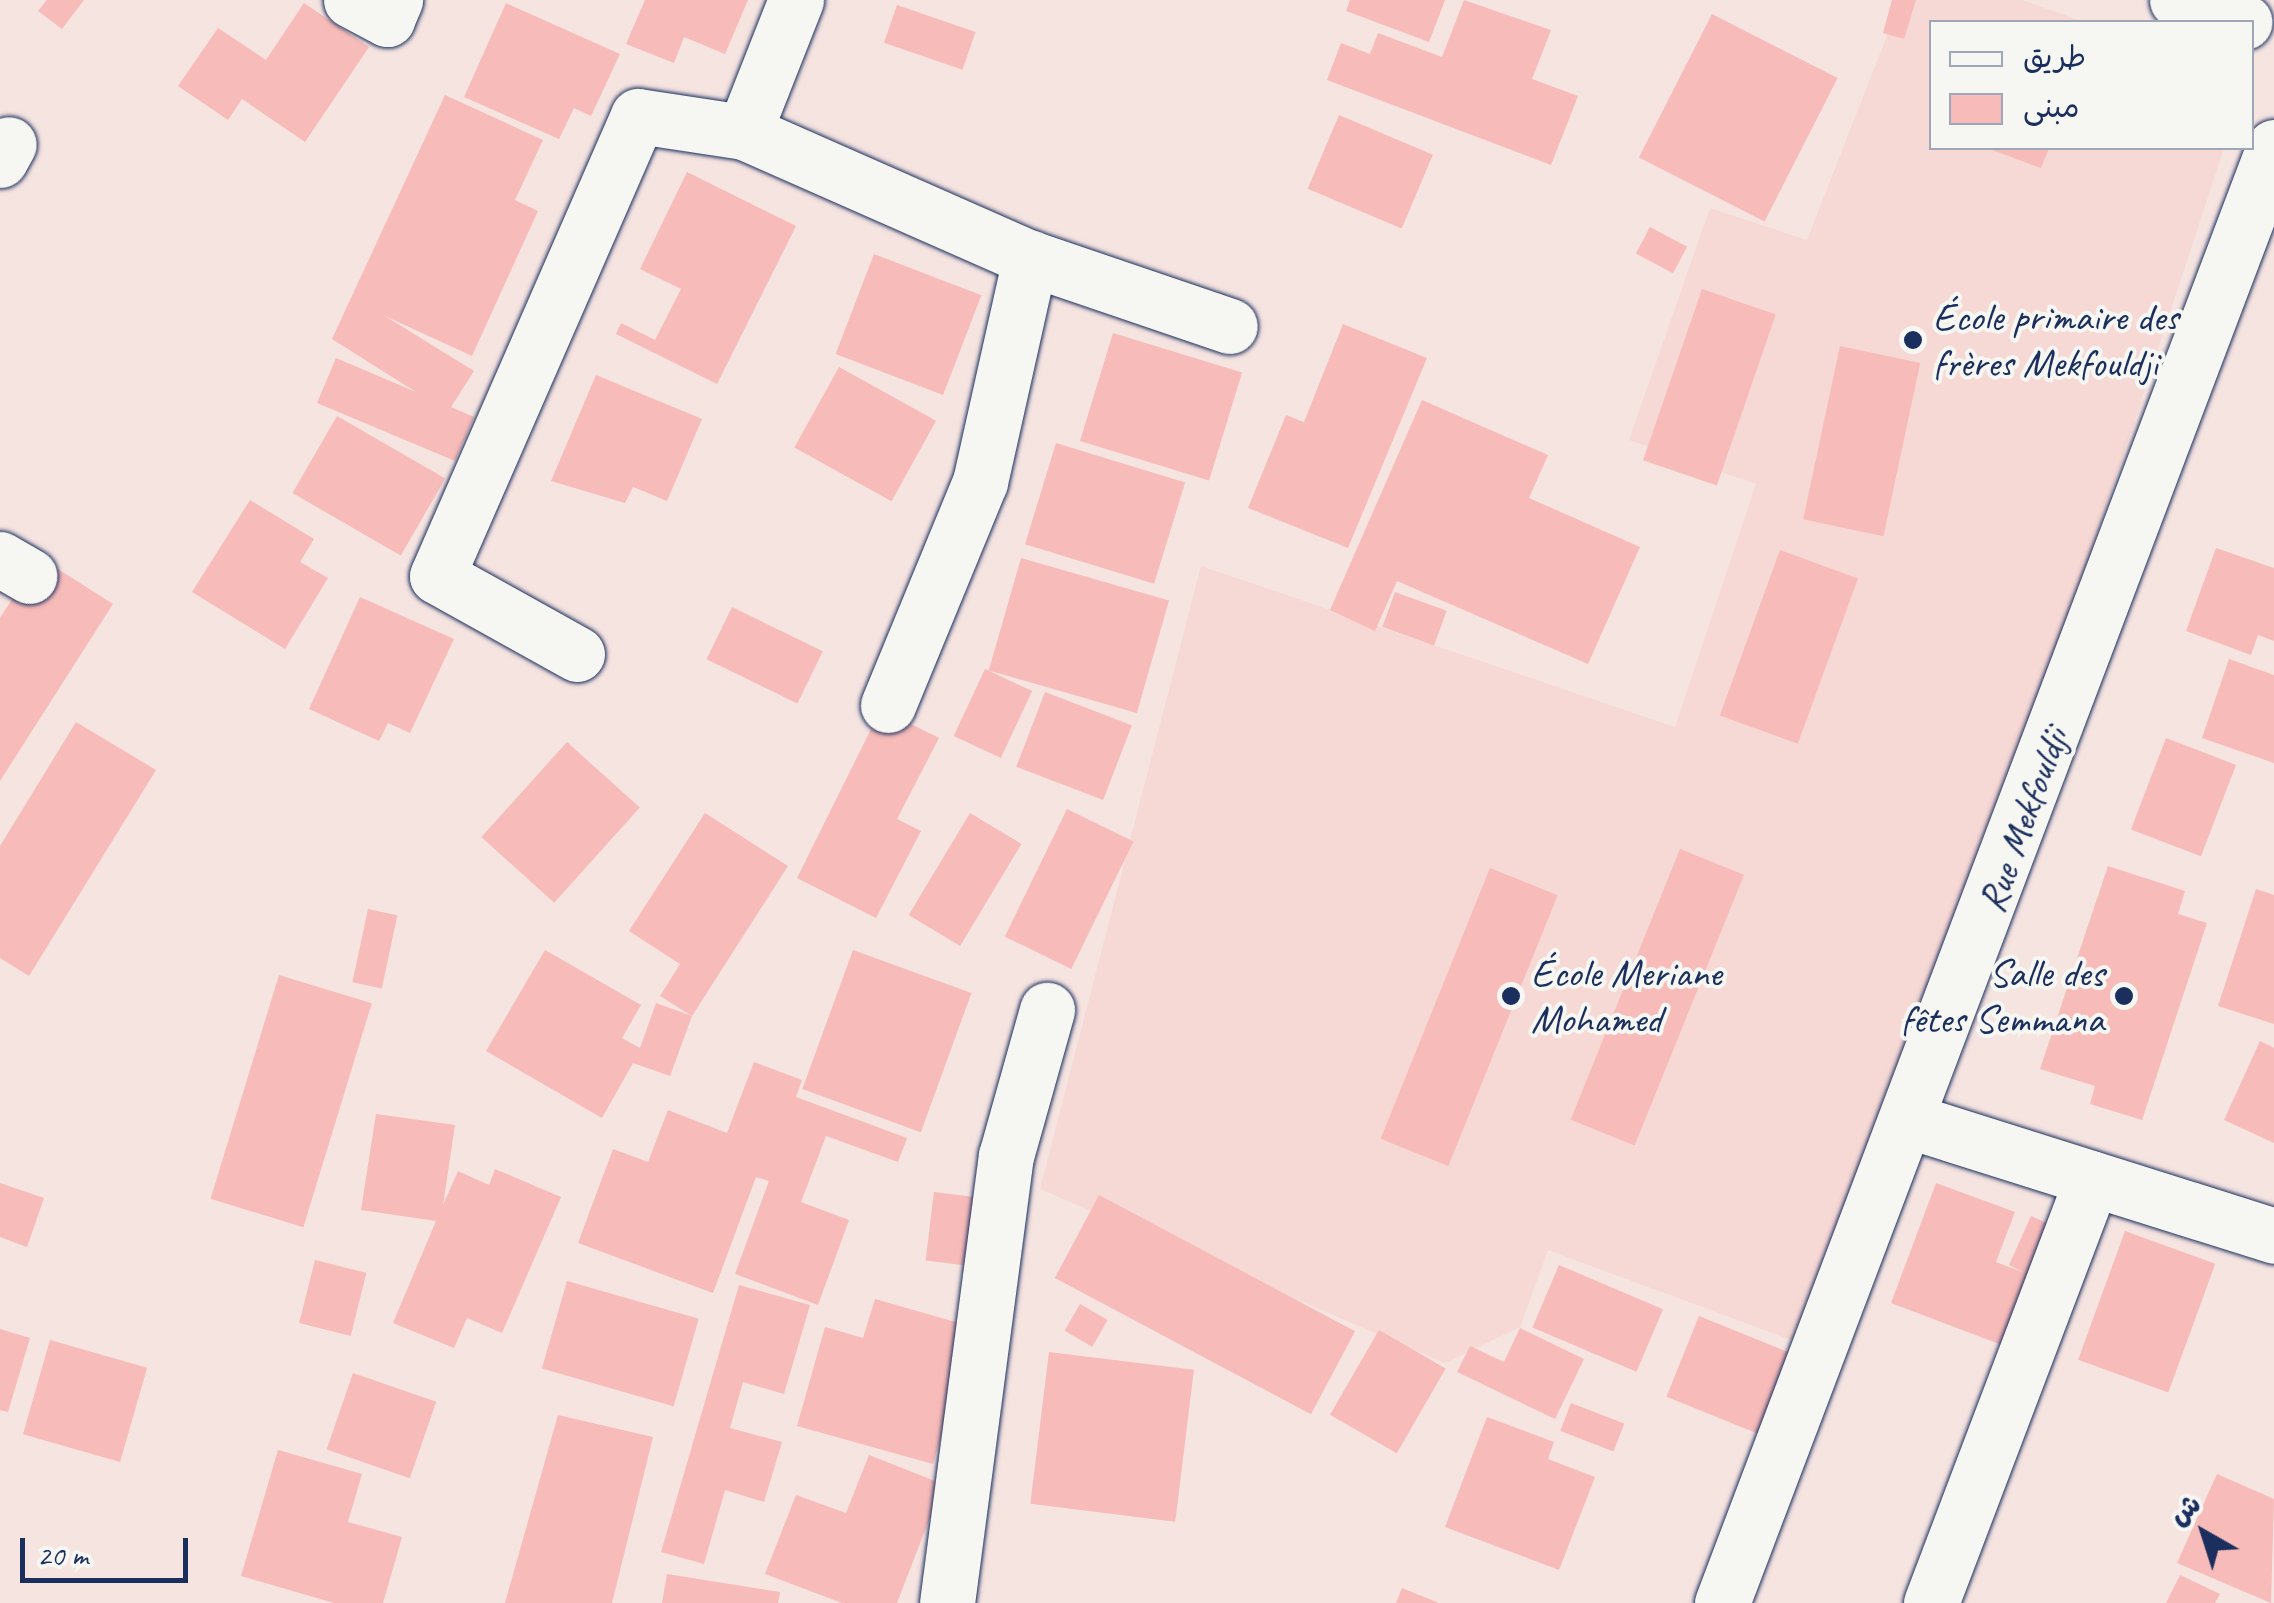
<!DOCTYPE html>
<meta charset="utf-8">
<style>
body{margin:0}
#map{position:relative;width:2274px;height:1603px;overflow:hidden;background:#f6e4e1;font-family:Caveat,"Playpen Sans Arabic",sans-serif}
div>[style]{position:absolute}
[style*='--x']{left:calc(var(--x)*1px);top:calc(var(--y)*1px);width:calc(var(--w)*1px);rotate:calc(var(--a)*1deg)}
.built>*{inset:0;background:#f6d8d5}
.building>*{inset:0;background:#f7bbb9;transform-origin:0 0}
.roads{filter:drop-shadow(0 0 2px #1b2f5e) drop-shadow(0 0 2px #1b2f5e)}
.minor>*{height:55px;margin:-27.5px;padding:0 27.5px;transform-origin:27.5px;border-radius:27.5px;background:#f6f6f2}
.dots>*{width:28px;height:28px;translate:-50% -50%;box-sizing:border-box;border:5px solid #f6f6f2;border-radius:50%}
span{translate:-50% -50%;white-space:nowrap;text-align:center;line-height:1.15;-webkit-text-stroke:8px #f6f6f2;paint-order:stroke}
.poi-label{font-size:40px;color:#1b2f5e}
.left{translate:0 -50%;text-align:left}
.right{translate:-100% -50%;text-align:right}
.street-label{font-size:40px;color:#1b2f5e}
.legend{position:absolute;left:1929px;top:20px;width:325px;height:130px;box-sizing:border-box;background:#f6f6f2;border:2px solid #9ea6b7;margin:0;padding:12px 18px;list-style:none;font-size:30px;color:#1b2f5e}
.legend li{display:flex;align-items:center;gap:20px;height:50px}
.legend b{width:50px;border:2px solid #9ea6b7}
.north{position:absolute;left:2154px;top:1483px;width:100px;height:100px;-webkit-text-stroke:8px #f6f6f2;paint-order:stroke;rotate:321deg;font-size:28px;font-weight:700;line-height:40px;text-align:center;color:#1b2f5e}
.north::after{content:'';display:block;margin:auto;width:35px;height:45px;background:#1b2f5e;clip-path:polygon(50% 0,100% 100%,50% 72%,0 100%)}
.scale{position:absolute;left:20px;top:1538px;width:168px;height:45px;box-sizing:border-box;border:5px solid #1b2f5e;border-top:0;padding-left:12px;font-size:30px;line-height:35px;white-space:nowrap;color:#1b2f5e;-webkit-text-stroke:8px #f6f6f2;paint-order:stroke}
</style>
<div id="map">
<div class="built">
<i style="clip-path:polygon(1901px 0,2022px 0,2084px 22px,1932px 22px,1932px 148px,2224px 148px,2009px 803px,1797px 1342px,1548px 1250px,1520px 1327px,1445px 1363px,1040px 1189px,1201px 566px,1675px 727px,1756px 484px,1629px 440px,1710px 208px,1807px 240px)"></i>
</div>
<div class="building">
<i style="clip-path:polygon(47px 0,84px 0,62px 29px,38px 11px)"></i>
<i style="clip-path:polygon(645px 0,748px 0,725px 54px,684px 37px,674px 63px,626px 44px)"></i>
<i style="clip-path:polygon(1350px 0,1445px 0,1429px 42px,1346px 11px)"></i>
<i style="clip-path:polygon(1464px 0,1551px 30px,1532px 79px,1578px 96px,1551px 165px,1327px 80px,1341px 43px,1370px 54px,1378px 33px,1442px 57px)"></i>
<i style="clip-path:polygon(1892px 0,1916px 0,1904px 39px,1883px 33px)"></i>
<i style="clip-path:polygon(304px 3px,369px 47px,305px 142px,242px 99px,228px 120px,178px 86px,218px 28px,266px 60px)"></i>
<i style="clip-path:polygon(506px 3px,620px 54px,591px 116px,574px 108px,559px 139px,464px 97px)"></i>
<i style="left:897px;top:5px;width:83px;height:40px;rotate:19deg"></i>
<i style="left:1712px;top:14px;width:141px;height:161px;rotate:27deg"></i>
<i style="clip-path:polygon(445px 95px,543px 140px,515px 200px,538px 211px,472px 356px,385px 316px,474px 371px,451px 407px,474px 417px,455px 461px,317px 403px,336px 358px,416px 392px,332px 339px)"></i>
<i style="left:1339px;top:115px;width:102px;height:80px;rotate:23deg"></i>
<i style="clip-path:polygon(1987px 148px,2049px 148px,2041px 168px)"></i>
<i style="clip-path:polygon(687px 172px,796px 226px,717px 384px,616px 334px,621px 323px,655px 340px,681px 289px,640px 269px)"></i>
<i style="left:1650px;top:227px;width:42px;height:30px;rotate:28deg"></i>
<i style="left:874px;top:254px;width:115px;height:107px;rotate:21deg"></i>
<i style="left:1702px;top:289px;width:78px;height:181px;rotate:19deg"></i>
<i style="clip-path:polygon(1343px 324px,1427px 358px,1348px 548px,1248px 508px,1286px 415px,1304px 422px)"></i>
<i style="left:1113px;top:333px;width:135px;height:113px;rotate:17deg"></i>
<i style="left:1840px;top:346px;width:82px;height:177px;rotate:12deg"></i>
<i style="left:839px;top:367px;width:111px;height:92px;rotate:29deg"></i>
<i style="clip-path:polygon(596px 375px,702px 419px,667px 501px,633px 487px,625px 503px,551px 481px)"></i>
<i style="clip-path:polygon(1422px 400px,1548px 455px,1529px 498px,1640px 547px,1588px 664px,1397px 581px,1375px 631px,1330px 610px)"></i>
<i style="left:337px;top:416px;width:125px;height:89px;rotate:30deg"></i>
<i style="left:1056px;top:443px;width:135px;height:106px;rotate:17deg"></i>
<i style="clip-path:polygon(250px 500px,314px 539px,300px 562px,328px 578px,285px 649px,192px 592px)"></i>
<i style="clip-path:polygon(2216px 548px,2274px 568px,2274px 641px,2258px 635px,2251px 655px,2186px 631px)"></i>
<i style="left:1780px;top:550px;width:83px;height:176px;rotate:20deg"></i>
<i style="clip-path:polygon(39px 557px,113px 604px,0 781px,0 618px)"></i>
<i style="left:1021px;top:558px;width:154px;height:117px;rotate:16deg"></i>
<i style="left:1395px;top:592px;width:55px;height:37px;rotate:20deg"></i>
<i style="clip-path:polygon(360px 597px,454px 639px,410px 733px,388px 723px,379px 741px,309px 709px)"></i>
<i style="left:732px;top:607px;width:101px;height:58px;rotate:26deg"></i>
<i style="clip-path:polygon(2229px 659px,2274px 675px,2274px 763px,2202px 738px)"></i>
<i style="left:985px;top:669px;width:52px;height:74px;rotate:25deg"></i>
<i style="left:1045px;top:692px;width:93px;height:80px;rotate:21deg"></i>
<i style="clip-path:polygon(881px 709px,939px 738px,897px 819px,921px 831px,876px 918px,797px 878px)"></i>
<i style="clip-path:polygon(76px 722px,156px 770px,29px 976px,0 958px,0 846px)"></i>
<i style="left:2166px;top:738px;width:75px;height:98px;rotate:21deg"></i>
<i style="left:567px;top:742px;width:98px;height:128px;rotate:42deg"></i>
<i style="left:1067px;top:809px;width:74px;height:142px;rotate:26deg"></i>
<i style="clip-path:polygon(705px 813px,788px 866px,692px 1016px,660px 996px,680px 964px,629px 931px)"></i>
<i style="left:970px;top:813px;width:60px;height:119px;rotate:31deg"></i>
<i style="left:1680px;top:849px;width:69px;height:292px;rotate:22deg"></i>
<i style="clip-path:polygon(2108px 866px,2185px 891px,2178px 914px,2207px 923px,2142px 1120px,2090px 1104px,2095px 1086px,2040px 1069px)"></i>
<i style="left:1490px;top:868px;width:73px;height:292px;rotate:22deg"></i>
<i style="clip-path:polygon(2256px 889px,2274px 895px,2274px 1024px,2218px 1006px)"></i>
<i style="left:368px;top:909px;width:30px;height:75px;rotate:12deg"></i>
<i style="clip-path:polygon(545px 950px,641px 1005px,622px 1038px,640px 1048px,656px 1003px,692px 1016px,670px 1076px,633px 1063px,602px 1118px,486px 1051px)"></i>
<i style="left:853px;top:950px;width:126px;height:148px;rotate:20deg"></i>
<i style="left:279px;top:975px;width:97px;height:234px;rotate:17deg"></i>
<i style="clip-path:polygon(2260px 1041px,2274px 1048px,2274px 1143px,2224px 1120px)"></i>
<i style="clip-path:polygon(754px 1062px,802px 1080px,796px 1097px,907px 1138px,898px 1162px,826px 1136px,801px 1202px,849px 1220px,818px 1305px,735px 1274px,769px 1181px,756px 1177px,713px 1293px,578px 1243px,613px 1149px,648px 1162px,668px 1110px,727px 1133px)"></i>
<i style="clip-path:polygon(376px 1114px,455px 1125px,443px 1205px,458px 1171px,489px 1185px,495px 1169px,561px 1197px,502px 1333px,467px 1318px,454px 1348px,393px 1323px,436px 1221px,361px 1210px)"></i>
<i style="clip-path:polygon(0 1183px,44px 1198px,27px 1247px,0 1237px)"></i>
<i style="clip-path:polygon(1936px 1183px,2015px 1212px,1996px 1262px,2025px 1273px,2009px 1265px,2031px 1216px,2063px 1230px,2007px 1347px,1891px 1303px)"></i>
<i style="left:934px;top:1192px;width:43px;height:69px;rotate:7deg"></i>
<i style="left:1099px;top:1195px;width:290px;height:94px;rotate:28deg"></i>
<i style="left:2125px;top:1231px;width:96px;height:137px;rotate:20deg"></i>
<i style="left:315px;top:1260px;width:53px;height:65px;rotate:14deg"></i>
<i style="left:1559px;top:1265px;width:113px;height:68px;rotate:23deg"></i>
<i style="left:567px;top:1281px;width:137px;height:91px;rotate:16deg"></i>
<i style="clip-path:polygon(739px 1285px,810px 1305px,784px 1394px,743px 1382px,730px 1428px,782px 1442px,764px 1502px,725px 1490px,704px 1564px,661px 1552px)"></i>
<i style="clip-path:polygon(875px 1299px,973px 1327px,933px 1464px,797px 1426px,825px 1327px,863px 1338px)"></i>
<i style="left:1080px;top:1304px;width:32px;height:31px;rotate:30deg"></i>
<i style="left:1699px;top:1316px;width:113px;height:87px;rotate:22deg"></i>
<i style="clip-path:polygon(1520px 1328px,1584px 1359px,1555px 1419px,1457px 1372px,1470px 1346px,1504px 1362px)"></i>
<i style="clip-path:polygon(0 1329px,30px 1338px,8px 1412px,0 1410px)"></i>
<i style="left:1379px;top:1330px;width:77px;height:98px;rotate:30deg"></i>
<i style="left:50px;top:1340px;width:101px;height:98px;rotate:16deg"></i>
<i style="left:1049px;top:1352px;width:146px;height:153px;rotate:7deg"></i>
<i style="left:353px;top:1373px;width:88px;height:81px;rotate:19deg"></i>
<i style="left:1571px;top:1403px;width:57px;height:30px;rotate:21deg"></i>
<i style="clip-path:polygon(558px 1415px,653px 1437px,612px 1603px,505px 1603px)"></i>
<i style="clip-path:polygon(1487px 1417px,1554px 1442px,1548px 1459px,1595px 1477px,1559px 1570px,1445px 1527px)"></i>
<i style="clip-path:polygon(278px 1450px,362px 1474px,348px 1522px,402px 1537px,383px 1603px,334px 1603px,241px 1576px)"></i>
<i style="clip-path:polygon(869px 1455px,943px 1484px,897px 1603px,842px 1603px,765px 1574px,796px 1495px,846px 1513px)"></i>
<i style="clip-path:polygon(2217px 1474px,2274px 1499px,2271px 1603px,2177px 1563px)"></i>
<i style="clip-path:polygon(667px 1574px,780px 1592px,778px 1603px,662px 1603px)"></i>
<i style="clip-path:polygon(2180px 1575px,2220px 1594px,2215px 1603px,2166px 1603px)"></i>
<i style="clip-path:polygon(1402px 1588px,1439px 1603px,1396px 1603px)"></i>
</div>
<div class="roads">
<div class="minor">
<i style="--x:351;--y:0;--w:41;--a:27.8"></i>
<i style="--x:387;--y:19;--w:21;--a:-67"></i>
<i style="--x:2177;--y:0;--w:71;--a:17.9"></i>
<i style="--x:744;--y:132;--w:142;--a:-68.5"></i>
<i style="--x:0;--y:160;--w:18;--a:-61"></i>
<i style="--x:0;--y:559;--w:34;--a:30"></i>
<i style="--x:577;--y:654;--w:160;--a:-150.9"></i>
<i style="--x:437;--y:576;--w:502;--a:-66.4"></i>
<i style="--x:638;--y:116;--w:107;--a:8.6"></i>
<i style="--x:744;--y:132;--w:313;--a:23.8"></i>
<i style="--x:1030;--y:258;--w:211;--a:18.8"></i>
<i style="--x:888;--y:705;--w:241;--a:-67.6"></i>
<i style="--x:980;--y:482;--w:230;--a:-77.4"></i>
<i style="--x:1910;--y:1121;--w:382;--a:17.5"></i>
<i style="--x:947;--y:1603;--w:451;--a:-82.5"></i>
<i style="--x:1006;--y:1156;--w:152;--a:-74.3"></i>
<i style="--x:1722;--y:1603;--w:1557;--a:-69.24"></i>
<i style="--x:1931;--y:1603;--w:454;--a:-69.2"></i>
</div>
</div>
<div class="dots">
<i style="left:1913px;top:340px;background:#1b2f5e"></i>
<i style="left:1511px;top:996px;background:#1b2f5e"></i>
<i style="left:2124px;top:996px;background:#1b2f5e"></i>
</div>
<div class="poi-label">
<span class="left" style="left:1933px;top:340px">École primaire des<br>frères Mekfouldji</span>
<span class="left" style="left:1531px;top:996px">École Meriane<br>Mohamed</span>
<span class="right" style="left:2104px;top:996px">Salle des<br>fêtes Semmana</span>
</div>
<div class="street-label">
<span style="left:2023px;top:820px;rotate:-70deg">Rue Mekfouldji</span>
</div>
<ul class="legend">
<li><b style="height:12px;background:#f6f6f2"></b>طريق</li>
<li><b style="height:28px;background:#f7bbb9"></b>مبنى</li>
</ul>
<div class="north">ش</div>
<div class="scale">20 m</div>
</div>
